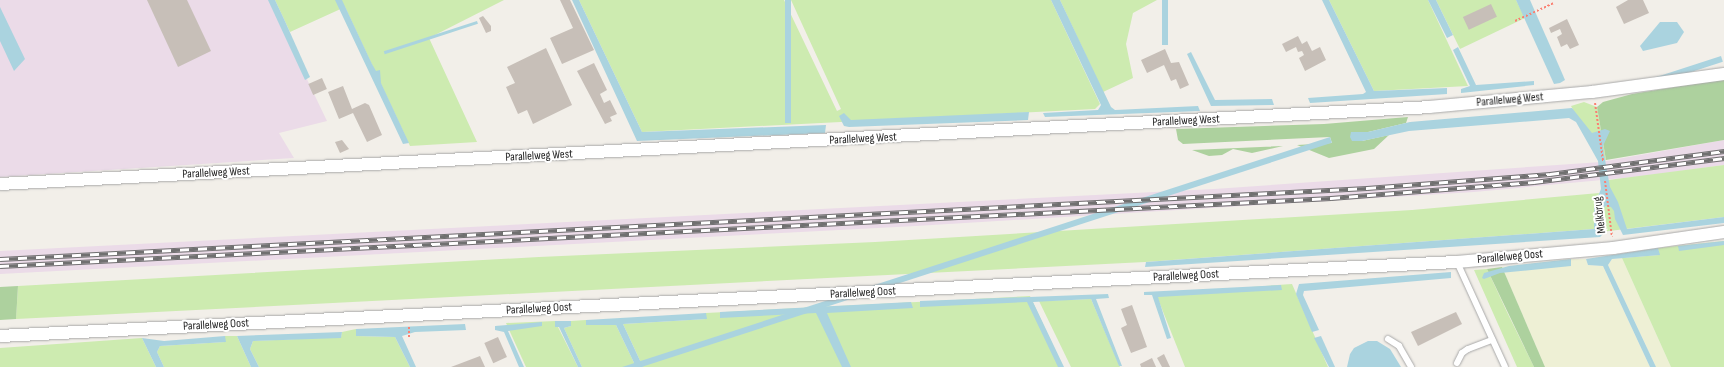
<!DOCTYPE html>
<style>
body{margin:0}
#map{position:relative;width:1724px;height:367px;overflow:hidden;background:#f2efe9;font-family:"Sofia Sans Condensed",sans-serif}
div>[style]{position:absolute}
[style*='--x']{left:calc(var(--x)*1px);top:calc(var(--y)*1px);width:calc(var(--w)*1px);rotate:calc(var(--a)*1deg)}
.industrial>*{inset:0;background:#ebdbe8}
.farmland>*{inset:0;background:#eef0d5}
.grass>*{inset:0;background:#cdebb0}
.forest>*{inset:0;background:#add19e}
.water>*{inset:0;background:#aad3df;transform-origin:0 0}
.building>*{inset:0;background:#c7bfb8;transform-origin:0 0}
.path>*{height:2px;margin-top:-1px;transform-origin:0;background:repeating-linear-gradient(90deg,#fa8072 0 2px,transparent 0 4px)}
.roads{filter:drop-shadow(0 0 1px #a9a9a9) drop-shadow(0 0 1px #a9a9a9)}
.lane>*{height:6px;margin:-3px;padding:0 3px;transform-origin:3px;border-radius:3px;background:#fff}
.street>*{height:12px;margin:-6px;padding:0 6px;transform-origin:6px;border-radius:6px;background:#fff}
.rail>*{height:4.5px;margin-top:-2.25px;transform-origin:0;background:repeating-linear-gradient(90deg,#fff 0 9px,#707070 0 18px);box-sizing:border-box;border-block:1px solid #707070}
span{translate:-50% -50%;white-space:nowrap;text-align:center;line-height:1.15;-webkit-text-stroke:4px #fff;paint-order:stroke}
.street-label{font-size:12px;color:#222}
</style>
<div id="map">
<div class="industrial">
<i style="clip-path:polygon(0 0,269px 0,327px 121px,279px 133px,294px 158px,0 177px)"></i>
<i style="clip-path:polygon(1724px 140px,1724px 165px,1645px 176px,1474px 192px,916px 226px,0 274px,0 251px,1214px 189px,1601px 162px)"></i>
</div>
<div class="farmland">
<i style="clip-path:polygon(1622px 258px,1671px 367px,1656px 367px,1608px 265px,1612px 259px)"></i>
<i style="clip-path:polygon(1571px 259px,1586px 259px,1588px 265px,1603px 266px,1650px 367px,1545px 367px,1502px 267px)"></i>
</div>
<div class="grass">
<i style="clip-path:polygon(275px 0,504px 0,429px 38px,477px 142px,410px 146px,345px 7px,290px 32px)"></i>
<i style="clip-path:polygon(579px 0,784px 0,837px 111px,841px 109px,791px 0,1051px 0,1100px 104px,1095px 109px,642px 132px)"></i>
<i style="clip-path:polygon(1060px 0,1157px 0,1133px 13px,1126px 44px,1133px 78px,1103px 92px)"></i>
<i style="clip-path:polygon(1329px 0,1428px 0,1468px 86px,1374px 91px)"></i>
<i style="clip-path:polygon(1436px 0,1516px 0,1525px 18px,1460px 49px)"></i>
<i style="clip-path:polygon(1584px 102px,1597px 107px,1606px 160px,1601px 162px,1571px 106px)"></i>
<i style="clip-path:polygon(1724px 165px,1724px 217px,1601px 232px,1600px 203px,1608px 180px)"></i>
<i style="clip-path:polygon(1599px 193px,1594px 206px,1594px 229px,1145px 262px,16px 319px,18px 286px,539px 257px,875px 242px,1412px 210px)"></i>
<i style="clip-path:polygon(1724px 241px,1724px 367px,1671px 367px,1622px 258px,1659px 255px,1658px 248px)"></i>
<i style="clip-path:polygon(1487px 269px,1507px 312px,1534px 367px,1517px 367px,1474px 270px)"></i>
<i style="clip-path:polygon(1292px 284px,1328px 367px,1185px 367px,1156px 294px)"></i>
<i style="clip-path:polygon(1030px 296px,1063px 367px,643px 367px,623px 324px,706px 319px,706px 313px)"></i>
<i style="clip-path:polygon(1091px 299px,1120px 367px,1071px 367px,1039px 301px)"></i>
<i style="clip-path:polygon(586px 320px,586px 325px,616px 325px,636px 367px,582px 367px,564px 328px,571px 326px,571px 321px)"></i>
<i style="clip-path:polygon(555px 321px,578px 367px,526px 367px,506px 323px)"></i>
<i style="clip-path:polygon(356px 329px,356px 336px,395px 337px,410px 367px,259px 367px,250px 349px,253px 341px,341px 337px,342px 332px)"></i>
<i style="clip-path:polygon(225px 336px,237px 336px,251px 367px,164px 367px,157px 352px,160px 346px,225px 342px)"></i>
<i style="clip-path:polygon(142px 338px,156px 367px,0 367px,0 348px)"></i>
</div>
<div class="forest">
<i style="clip-path:polygon(1724px 79px,1724px 140px,1606px 160px,1597px 107px,1603px 102px,1632px 94px)"></i>
<i style="clip-path:polygon(1408px 117px,1406px 123px,1368px 132px,1351px 132px,1362px 141px,1389px 135px,1374px 149px,1329px 158px,1297px 145px,1332px 143px,1330px 137px,1183px 144px,1178px 140px,1176px 129px,1324px 124px)"></i>
<i style="clip-path:polygon(1283px 146px,1252px 153px,1233px 149px,1222px 155px,1209px 156px,1192px 150px)"></i>
<i style="clip-path:polygon(1502px 267px,1545px 367px,1534px 367px,1487px 269px)"></i>
<i style="clip-path:polygon(18px 286px,16px 319px,0 320px,0 287px)"></i>
</div>
<div class="water">
<i style="clip-path:polygon(268px 0,275px 0,284px 19px,310px 77px,305px 80px)"></i>
<i style="clip-path:polygon(335px 0,342px 0,372px 64px,376px 71px,380px 70px,381px 83px,409px 143px,403px 144px)"></i>
<i style="clip-path:polygon(572px 0,579px 0,642px 132px,826px 125px,825px 133px,637px 141px)"></i>
<i style="left:785px;top:0;width:6px;height:123px"></i>
<i style="clip-path:polygon(1051px 0,1060px 0,1111px 107px,1115px 110px,1198px 106px,1200px 111px,1045px 117px,1043px 113px,1098px 110px,1101px 105px)"></i>
<i style="left:1162px;top:0;width:6px;height:45px"></i>
<i style="clip-path:polygon(1322px 0,1329px 0,1374px 91px,1447px 88px,1447px 94px,1310px 103px,1308px 98px,1363px 94px,1366px 92px)"></i>
<i style="clip-path:polygon(1428px 0,1436px 0,1453px 35px,1447px 38px)"></i>
<i style="clip-path:polygon(1516px 0,1530px 0,1562px 73px,1565px 80px,1560px 83px,1554px 84px)"></i>
<i style="clip-path:polygon(0 7px,25px 59px,14px 71px,0 41px)"></i>
<i style="left:477px;top:21px;width:3px;height:98px;rotate:72deg"></i>
<i style="clip-path:polygon(1660px 22px,1677px 22px,1684px 32px,1677px 43px,1643px 51px,1640px 46px)"></i>
<i style="clip-path:polygon(1458px 47px,1476px 85px,1534px 81px,1534px 85px,1461px 93px,1461px 89px,1470px 86px,1453px 50px)"></i>
<i style="clip-path:polygon(1191px 52px,1215px 100px,1272px 99px,1274px 105px,1211px 106px,1187px 54px)"></i>
<i style="left:1721px;top:56px;width:6px;height:89px;rotate:72deg"></i>
<i style="clip-path:polygon(1572px 108px,1592px 133px,1605px 129px,1610px 131px,1603px 146px,1604px 154px,1610px 187px,1618px 202px,1627px 229px,1724px 217px,1724px 223px,1623px 235px,1615px 219px,1614px 211px,1611px 207px,1605px 206px,1603px 211px,1603px 234px,1600px 237px,1145px 267px,1146px 262px,1594px 229px,1594px 206px,1601px 189px,1598px 161px,1576px 122px,1569px 118px,1409px 131px,1362px 141px,1352px 141px,1350px 137px,1351px 132px,1368px 132px,1410px 122px)"></i>
<i style="clip-path:polygon(1029px 112px,1028px 120px,849px 127px,844px 126px,839px 116px,844px 113px,851px 120px)"></i>
<i style="left:1330px;top:137px;width:6px;height:1332px;rotate:72deg"></i>
<i style="clip-path:polygon(1724px 241px,1724px 245px,1679px 251px,1678px 246px)"></i>
<i style="clip-path:polygon(1658px 248px,1660px 255px,1612px 259px,1608px 265px,1656px 367px,1650px 367px,1603px 266px,1588px 265px,1586px 259px)"></i>
<i style="clip-path:polygon(1571px 259px,1571px 266px,1500px 273px,1484px 279px,1482px 278px,1484px 273px,1509px 266px)"></i>
<i style="clip-path:polygon(1451px 272px,1451px 278px,1304px 291px,1303px 295px,1319px 330px,1312px 332px,1296px 294px,1299px 284px)"></i>
<i style="clip-path:polygon(1281px 285px,1282px 290px,1158px 297px,1171px 338px,1167px 339px,1152px 295px,1144px 295px,1144px 292px)"></i>
<i style="clip-path:polygon(1108px 294px,1109px 298px,1096px 299px,1122px 366px,1119px 366px,1091px 299px,1033px 302px,1064px 367px,1058px 367px,1027px 302px,920px 307px,920px 301px)"></i>
<i style="clip-path:polygon(911px 302px,913px 308px,827px 313px,851px 367px,842px 367px,816px 313px,720px 318px,720px 312px)"></i>
<i style="clip-path:polygon(706px 313px,707px 319px,623px 324px,643px 367px,636px 367px,616px 325px,586px 325px,586px 320px)"></i>
<i style="clip-path:polygon(555px 321px,571px 321px,571px 326px,564px 328px,582px 367px,578px 367px,559px 327px,555px 327px)"></i>
<i style="clip-path:polygon(542px 322px,542px 326px,508px 331px,524px 367px,519px 367px,504px 332px,495px 330px,495px 326px)"></i>
<i style="clip-path:polygon(465px 324px,466px 330px,415px 332px,402px 336px,416px 367px,410px 367px,395px 337px,356px 336px,356px 329px)"></i>
<i style="clip-path:polygon(342px 332px,341px 338px,253px 341px,250px 349px,259px 367px,251px 367px,237px 336px)"></i>
<i style="clip-path:polygon(225px 336px,226px 342px,160px 346px,157px 352px,164px 367px,156px 367px,142px 338px,164px 341px)"></i>
<i style="clip-path:polygon(1321px 336px,1335px 367px,1329px 367px,1314px 338px)"></i>
<i style="clip-path:polygon(1368px 341px,1377px 341px,1390px 349px,1401px 367px,1347px 367px,1350px 354px,1354px 348px)"></i>
</div>
<div class="building">
<i style="clip-path:polygon(147px 0,187px 0,211px 51px,178px 67px)"></i>
<i style="clip-path:polygon(560px 0,570px 0,594px 50px,562px 64px,550px 38px,573px 28px)"></i>
<i style="clip-path:polygon(1628px 0,1643px 0,1649px 13px,1624px 24px,1616px 7px)"></i>
<i style="left:1491px;top:4px;width:14px;height:31px;rotate:65deg"></i>
<i style="clip-path:polygon(483px 16px,491px 26px,491px 31px,486px 33px,479px 18px)"></i>
<i style="clip-path:polygon(1567px 19px,1579px 45px,1570px 49px,1567px 44px,1561px 47px,1557px 37px,1562px 34px,1560px 29px,1551px 33px,1549px 28px)"></i>
<i style="clip-path:polygon(1298px 36px,1302px 44px,1307px 41px,1312px 51px,1320px 47px,1326px 60px,1305px 71px,1299px 58px,1304px 55px,1302px 51px,1298px 52px,1296px 47px,1286px 52px,1282px 44px)"></i>
<i style="clip-path:polygon(546px 48px,572px 105px,533px 124px,527px 110px,518px 114px,506px 87px,515px 83px,507px 67px)"></i>
<i style="clip-path:polygon(1165px 49px,1171px 63px,1179px 62px,1189px 85px,1180px 89px,1176px 79px,1171px 81px,1164px 65px,1147px 73px,1141px 60px)"></i>
<i style="clip-path:polygon(594px 63px,607px 90px,600px 94px,604px 103px,610px 100px,617px 114px,610px 117px,612px 121px,605px 124px,577px 71px)"></i>
<i style="left:322px;top:78px;width:12px;height:15px;rotate:66deg"></i>
<i style="clip-path:polygon(343px 86px,352px 109px,365px 103px,369px 105px,382px 135px,367px 142px,353px 113px,339px 119px,328px 92px)"></i>
<i style="clip-path:polygon(342px 140px,349px 149px,340px 153px,335px 142px)"></i>
<i style="clip-path:polygon(1132px 305px,1147px 347px,1131px 353px,1121px 328px,1127px 325px,1121px 309px)"></i>
<i style="clip-path:polygon(1456px 312px,1462px 324px,1418px 346px,1411px 332px)"></i>
<i style="left:498px;top:337px;width:22px;height:15px;rotate:66deg"></i>
<i style="clip-path:polygon(1164px 354px,1170px 367px,1162px 367px,1157px 358px)"></i>
<i style="clip-path:polygon(480px 356px,485px 367px,451px 367px)"></i>
<i style="clip-path:polygon(1152px 358px,1156px 367px,1141px 367px,1140px 364px)"></i>
</div>
<div class="path">
<i style="--x:1515;--y:21;--w:43;--a:-24.8"></i>
<i style="--x:1595;--y:103;--w:59;--a:82.1"></i>
<i style="--x:1605;--y:181;--w:56;--a:82.9"></i>
<i style="--x:409;--y:327;--w:12;--a:90"></i>
</div>
<div class="roads">
<div class="lane">
<i style="--x:1457;--y:262;--w:115;--a:65.4"></i>
<i style="--x:1388;--y:339;--w:13;--a:32"></i>
<i style="--x:1399;--y:346;--w:24;--a:60"></i>
<i style="--x:1457;--y:363;--w:11;--a:-63"></i>
<i style="--x:1462;--y:353;--w:7;--a:-34"></i>
<i style="--x:1468;--y:349;--w:26;--a:-21"></i>
</div>
<div class="street">
<i style="--x:0;--y:184;--w:1431;--a:-3.08"></i>
<i style="--x:1429;--y:107;--w:164;--a:-5.3"></i>
<i style="--x:1592;--y:92;--w:133;--a:-7.8"></i>
<i style="--x:0;--y:336;--w:1459;--a:-2.91"></i>
<i style="--x:1457;--y:262;--w:157;--a:-5.1"></i>
<i style="--x:1613;--y:248;--w:112;--a:-8.2"></i>
</div>
</div>
<div class="rail">
<i style="--x:0;--y:259;--w:1369;--a:-2.97"></i>
<i style="--x:1367;--y:188;--w:184;--a:-4.4"></i>
<i style="--x:1550;--y:174;--w:176;--a:-7.5"></i>
<i style="--x:0;--y:266;--w:1333;--a:-2.92"></i>
<i style="--x:1331;--y:198;--w:204;--a:-4.5"></i>
<i style="--x:1534;--y:182;--w:192;--a:-7.2"></i>
</div>
<div class="street-label">
<span style="left:1510px;top:100px;rotate:-5deg">Parallelweg West</span>
<span style="left:1186px;top:121px;rotate:-3deg">Parallelweg West</span>
<span style="left:863px;top:139px;rotate:-3deg">Parallelweg West</span>
<span style="left:539px;top:156px;rotate:-3deg">Parallelweg West</span>
<span style="left:216px;top:173px;rotate:-3deg">Parallelweg West</span>
<span style="left:1600px;top:215px;rotate:-97deg">Melkbrug</span>
<span style="left:1510px;top:257px;rotate:-5deg">Parallelweg Oost</span>
<span style="left:1186px;top:276px;rotate:-3deg">Parallelweg Oost</span>
<span style="left:863px;top:293px;rotate:-3deg">Parallelweg Oost</span>
<span style="left:539px;top:309px;rotate:-3deg">Parallelweg Oost</span>
<span style="left:216px;top:325px;rotate:-3deg">Parallelweg Oost</span>
</div>
</div>
